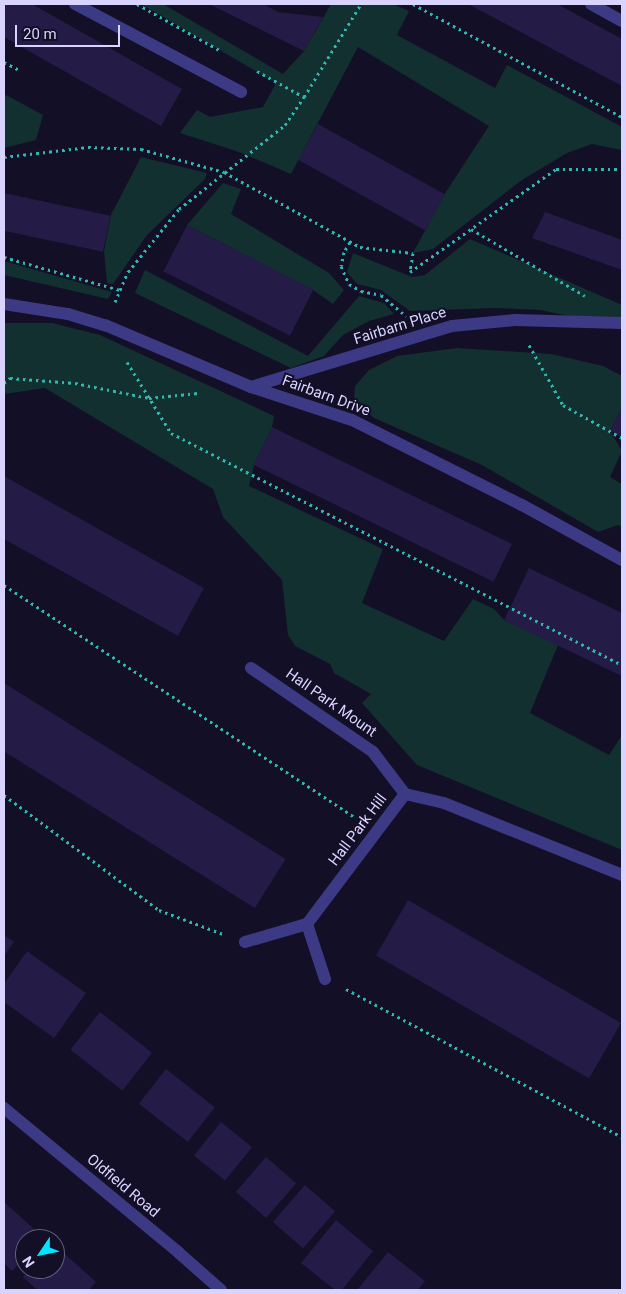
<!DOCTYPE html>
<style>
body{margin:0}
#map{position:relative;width:626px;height:1294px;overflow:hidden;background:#130f26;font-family:Roboto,sans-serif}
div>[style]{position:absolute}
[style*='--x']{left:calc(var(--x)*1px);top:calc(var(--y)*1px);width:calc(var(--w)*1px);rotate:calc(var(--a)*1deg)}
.green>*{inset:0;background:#12302f}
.building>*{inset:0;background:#241b47;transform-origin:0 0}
.path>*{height:3px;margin-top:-1.5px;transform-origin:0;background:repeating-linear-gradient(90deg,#2fb8b0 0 2.5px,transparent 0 6.5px)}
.minor>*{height:12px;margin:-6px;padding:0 6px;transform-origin:6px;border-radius:6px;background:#3d3a85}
span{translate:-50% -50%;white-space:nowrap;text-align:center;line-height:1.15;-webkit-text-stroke:4px #130f26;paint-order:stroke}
.street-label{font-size:15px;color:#d9d4ff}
.frame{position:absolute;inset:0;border:5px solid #d9d4ff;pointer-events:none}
.north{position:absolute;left:15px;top:1229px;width:50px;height:50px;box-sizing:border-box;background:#130f26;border:1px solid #625e7d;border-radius:50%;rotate:236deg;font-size:14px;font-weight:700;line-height:20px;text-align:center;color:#d9d4ff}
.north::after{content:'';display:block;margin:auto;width:18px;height:22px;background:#00e5ff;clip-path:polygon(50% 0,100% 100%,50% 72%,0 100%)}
.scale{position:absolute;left:15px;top:25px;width:105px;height:22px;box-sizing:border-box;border:2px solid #d9d4ff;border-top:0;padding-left:6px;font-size:15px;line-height:18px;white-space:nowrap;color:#d9d4ff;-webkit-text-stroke:4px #130f26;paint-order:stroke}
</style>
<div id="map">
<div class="green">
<i style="clip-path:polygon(141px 4px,163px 4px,283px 74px,304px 51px,331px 4px,393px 4px,409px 11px,397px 35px,495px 88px,507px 65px,622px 127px,622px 150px,592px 144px,567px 153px,522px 180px,433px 249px,413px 253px,444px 195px,489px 126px,358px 47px,291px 174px,239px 152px,180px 133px,197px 110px,210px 117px,263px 107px,276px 83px)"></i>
<i style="clip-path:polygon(6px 95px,43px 115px,36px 140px,4px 148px,4px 100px)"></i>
<i style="clip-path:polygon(141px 157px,207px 173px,205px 179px,147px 235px,113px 284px,107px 283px,104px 251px,111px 215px)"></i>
<i style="clip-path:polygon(223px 183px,241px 189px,231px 214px,329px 273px,344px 290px,333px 304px,313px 290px,187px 225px)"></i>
<i style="clip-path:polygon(470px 239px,622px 305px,622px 319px,603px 323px,540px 310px,495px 308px,410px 311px,381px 290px,357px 284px,347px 272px,353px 253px,412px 277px,425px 275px)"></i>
<i style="clip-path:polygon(4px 261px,112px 292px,108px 299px,4px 275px)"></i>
<i style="clip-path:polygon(145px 270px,308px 356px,359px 296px,384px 303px,394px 314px,369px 321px,343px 335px,324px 356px,291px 368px,135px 293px)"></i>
<i style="clip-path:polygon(52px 323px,100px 335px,274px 416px,272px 427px,254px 465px,249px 486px,383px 549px,362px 603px,444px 641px,473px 599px,494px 609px,504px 620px,558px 645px,530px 713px,609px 755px,622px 735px,622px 850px,417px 765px,362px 703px,371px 694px,334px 673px,330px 664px,295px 646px,288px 635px,282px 580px,223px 517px,213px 489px,45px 388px,4px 394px,4px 323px)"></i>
<i style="clip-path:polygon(457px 348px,551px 354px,603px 366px,622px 376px,622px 408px,610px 431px,622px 451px,610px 477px,622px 484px,622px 527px,618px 525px,598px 532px,482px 465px,374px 418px,354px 401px,355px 386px,369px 370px,397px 356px)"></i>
</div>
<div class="building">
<i style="clip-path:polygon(4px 4px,32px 4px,182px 89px,161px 126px,4px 37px)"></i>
<i style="clip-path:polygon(209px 4px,263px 4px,278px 12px,323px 17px,304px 51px)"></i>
<i style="clip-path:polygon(468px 4px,557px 4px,622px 39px,622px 86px)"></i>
<i style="left:318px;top:124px;width:145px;height:41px;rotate:29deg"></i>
<i style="left:4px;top:193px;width:109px;height:37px;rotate:12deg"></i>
<i style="clip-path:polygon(545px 212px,622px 240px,622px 270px,532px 238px)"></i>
<i style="left:187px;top:225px;width:142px;height:52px;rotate:27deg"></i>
<i style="clip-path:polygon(622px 408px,622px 437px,610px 431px)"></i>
<i style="left:272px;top:427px;width:267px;height:42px;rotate:26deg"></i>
<i style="clip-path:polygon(4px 476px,204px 588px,178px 636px,4px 539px)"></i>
<i style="clip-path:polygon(529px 568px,622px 613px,622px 676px,504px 620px)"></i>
<i style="left:4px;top:683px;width:332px;height:58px;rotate:32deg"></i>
<i style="left:408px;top:900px;width:246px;height:64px;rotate:30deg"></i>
<i style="clip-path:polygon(4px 935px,14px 942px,4px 956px)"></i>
<i style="clip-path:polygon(27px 951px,86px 993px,54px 1038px,4px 1002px,4px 984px)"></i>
<i style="left:100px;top:1012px;width:66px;height:48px;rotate:38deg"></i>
<i style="left:166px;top:1069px;width:62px;height:44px;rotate:38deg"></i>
<i style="left:221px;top:1122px;width:40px;height:43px;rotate:39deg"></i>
<i style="left:266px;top:1157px;width:40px;height:46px;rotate:41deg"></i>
<i style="left:305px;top:1185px;width:40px;height:49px;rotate:41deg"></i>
<i style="clip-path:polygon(4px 1202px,43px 1237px,41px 1239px,25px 1239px,25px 1257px,12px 1271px,4px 1263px)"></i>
<i style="clip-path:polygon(336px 1220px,373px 1251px,342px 1290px,335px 1290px,301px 1263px)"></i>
<i style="clip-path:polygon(55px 1245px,96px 1282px,89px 1290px,37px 1290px,23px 1277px,30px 1269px,55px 1269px)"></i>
<i style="clip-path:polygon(388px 1252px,425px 1281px,418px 1290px,357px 1290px)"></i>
</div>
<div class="path">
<i style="--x:137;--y:4;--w:96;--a:29.2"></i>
<i style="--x:413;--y:4;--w:238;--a:28.4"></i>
<i style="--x:4;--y:62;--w:19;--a:28"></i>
<i style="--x:257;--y:71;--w:54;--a:29"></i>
<i style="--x:4;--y:157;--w:85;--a:-6.8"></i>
<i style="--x:88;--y:147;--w:53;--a:2.2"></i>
<i style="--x:141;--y:149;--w:86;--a:15.5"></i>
<i style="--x:224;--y:172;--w:155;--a:28.9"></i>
<i style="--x:360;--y:247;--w:53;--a:6.5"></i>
<i style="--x:413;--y:253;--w:19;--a:99"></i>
<i style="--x:410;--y:272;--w:179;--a:-35.2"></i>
<i style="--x:556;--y:169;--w:66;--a:0"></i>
<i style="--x:471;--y:229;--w:132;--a:30.4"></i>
<i style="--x:350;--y:242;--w:12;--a:121"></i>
<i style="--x:344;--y:252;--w:14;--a:102"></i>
<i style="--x:341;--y:266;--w:20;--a:66"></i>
<i style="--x:349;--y:284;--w:14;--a:30"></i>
<i style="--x:361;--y:291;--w:20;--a:11"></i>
<i style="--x:381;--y:295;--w:33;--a:40"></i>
<i style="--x:4;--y:257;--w:121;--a:15.9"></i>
<i style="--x:115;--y:302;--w:33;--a:-67"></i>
<i style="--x:128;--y:272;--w:81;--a:-51"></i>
<i style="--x:179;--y:209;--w:135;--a:-38.4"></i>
<i style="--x:285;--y:125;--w:34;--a:-56"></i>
<i style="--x:304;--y:97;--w:109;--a:-58.5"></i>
<i style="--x:529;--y:345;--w:69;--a:60.5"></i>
<i style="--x:563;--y:405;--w:68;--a:29.2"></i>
<i style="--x:127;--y:362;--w:84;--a:58.2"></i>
<i style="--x:171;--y:433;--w:507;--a:27.22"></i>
<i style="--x:4;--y:383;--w:8;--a:-40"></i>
<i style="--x:10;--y:378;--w:65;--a:4.4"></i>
<i style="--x:75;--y:383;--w:76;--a:11.5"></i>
<i style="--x:149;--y:398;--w:49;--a:-5.8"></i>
<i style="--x:4;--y:585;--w:422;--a:33.5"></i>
<i style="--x:4;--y:795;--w:193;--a:36.6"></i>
<i style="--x:159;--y:910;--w:68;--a:20.6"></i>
<i style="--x:346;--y:989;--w:313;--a:28.2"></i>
</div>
<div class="minor">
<i style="--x:75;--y:4;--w:188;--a:27.9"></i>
<i style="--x:591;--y:4;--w:35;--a:29"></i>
<i style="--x:4;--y:304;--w:65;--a:8.9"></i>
<i style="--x:68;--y:314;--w:39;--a:17"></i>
<i style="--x:105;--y:325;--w:159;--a:23"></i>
<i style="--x:251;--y:387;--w:106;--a:18.1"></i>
<i style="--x:352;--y:420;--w:190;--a:26.6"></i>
<i style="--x:522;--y:505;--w:114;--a:28.8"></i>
<i style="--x:251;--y:387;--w:210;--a:-16.9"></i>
<i style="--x:452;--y:326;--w:63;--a:-5.4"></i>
<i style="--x:515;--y:320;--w:107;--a:1.6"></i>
<i style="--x:251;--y:668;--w:148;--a:34.5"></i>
<i style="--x:373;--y:752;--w:53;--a:52.7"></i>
<i style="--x:307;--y:924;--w:58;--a:71.9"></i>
<i style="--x:245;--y:942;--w:65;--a:-16.2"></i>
<i style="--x:307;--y:924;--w:163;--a:-53"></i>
<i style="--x:405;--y:794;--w:40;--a:13"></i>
<i style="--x:444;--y:803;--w:192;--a:22"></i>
<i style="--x:4;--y:1108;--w:227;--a:39.6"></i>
<i style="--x:179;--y:1253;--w:56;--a:41.4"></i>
</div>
<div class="street-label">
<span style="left:400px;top:326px;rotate:-17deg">Fairbarn Place</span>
<span style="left:326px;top:396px;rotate:20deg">Fairbarn Drive</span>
<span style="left:331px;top:703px;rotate:35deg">Hall Park Mount</span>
<span style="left:358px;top:830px;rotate:-53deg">Hall Park Hill</span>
<span style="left:123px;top:1186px;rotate:40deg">Oldfield Road</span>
</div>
<div class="frame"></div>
<div class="north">N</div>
<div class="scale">20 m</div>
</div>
